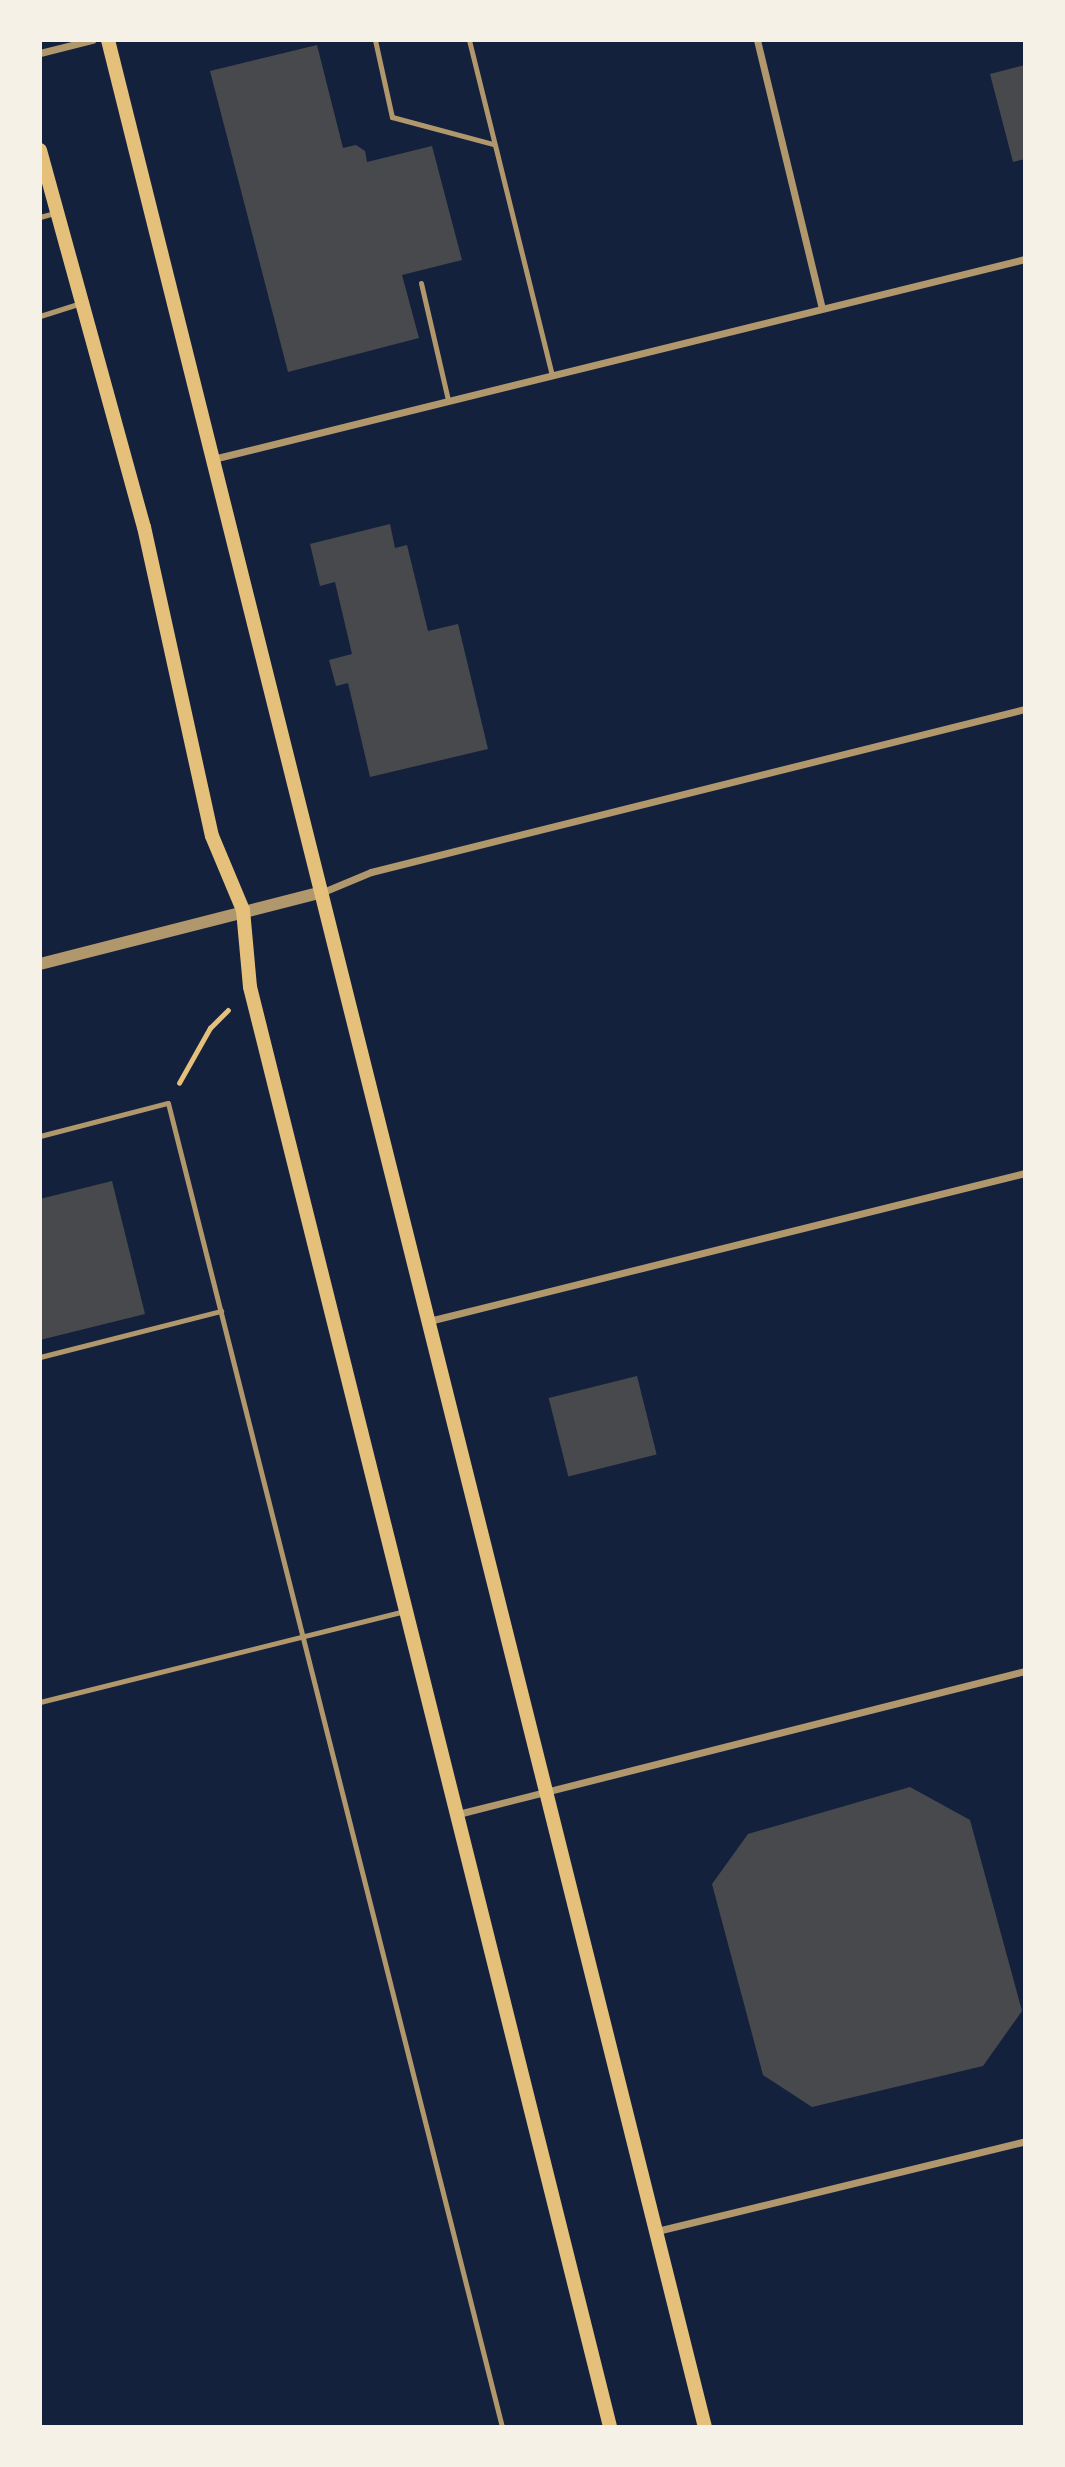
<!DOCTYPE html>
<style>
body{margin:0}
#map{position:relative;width:1065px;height:2467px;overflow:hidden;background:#14213d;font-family:Raleway,sans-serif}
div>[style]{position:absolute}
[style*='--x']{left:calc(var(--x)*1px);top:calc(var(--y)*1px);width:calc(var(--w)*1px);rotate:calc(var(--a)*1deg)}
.building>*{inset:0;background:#48494c;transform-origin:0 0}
.path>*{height:4.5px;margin:-2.25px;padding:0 2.25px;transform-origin:2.25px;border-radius:2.25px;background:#e5c07b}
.service>*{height:5px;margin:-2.5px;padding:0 2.5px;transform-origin:2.5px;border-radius:2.5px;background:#b1986c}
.minor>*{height:7px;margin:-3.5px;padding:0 3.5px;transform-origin:3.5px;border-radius:3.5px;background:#b1986c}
.tertiary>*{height:12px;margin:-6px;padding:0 6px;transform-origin:6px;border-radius:6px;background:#b1986c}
.secondary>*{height:14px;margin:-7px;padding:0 7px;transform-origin:7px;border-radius:7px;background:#e5c07b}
span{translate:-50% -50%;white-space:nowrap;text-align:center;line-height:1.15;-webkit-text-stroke:7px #f6f1e7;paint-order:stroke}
.frame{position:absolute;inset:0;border:42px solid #f6f1e7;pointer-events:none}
</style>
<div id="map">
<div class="building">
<i style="clip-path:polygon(317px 45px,343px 148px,356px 145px,365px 151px,367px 162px,432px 146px,462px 260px,402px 275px,419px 338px,288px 372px,210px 71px)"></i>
<i style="clip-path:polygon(1025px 65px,1025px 159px,1013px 162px,990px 74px)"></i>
<i style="clip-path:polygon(390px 524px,395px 548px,407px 545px,428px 631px,458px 624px,488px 749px,370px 777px,348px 683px,336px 686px,329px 660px,352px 654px,335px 582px,320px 586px,310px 544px)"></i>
<i style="clip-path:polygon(112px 1181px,145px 1314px,40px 1340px,40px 1199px)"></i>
<i style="left:637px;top:1376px;width:81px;height:91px;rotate:76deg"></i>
<i style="clip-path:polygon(910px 1787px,970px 1820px,1022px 2011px,983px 2066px,812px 2107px,763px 2075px,712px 1884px,748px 1834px)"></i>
</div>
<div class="path">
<i style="--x:179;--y:1083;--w:63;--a:-60.6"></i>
<i style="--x:210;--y:1028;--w:25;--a:-45"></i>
</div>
<div class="service">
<i style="--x:375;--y:40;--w:79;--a:77.6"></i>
<i style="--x:392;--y:117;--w:105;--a:15"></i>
<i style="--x:469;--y:40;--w:345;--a:76.1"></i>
<i style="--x:40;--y:217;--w:18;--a:-16"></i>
<i style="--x:421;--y:283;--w:120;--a:77"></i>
<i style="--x:40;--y:316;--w:43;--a:-17.6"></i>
<i style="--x:40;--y:1136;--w:132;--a:-14.5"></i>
<i style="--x:168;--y:1103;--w:1365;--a:75.84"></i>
<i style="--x:40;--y:1357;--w:187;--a:-14.3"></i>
<i style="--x:40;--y:1702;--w:375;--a:-14"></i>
</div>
<div class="minor">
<i style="--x:757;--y:40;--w:276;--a:76.4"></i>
<i style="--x:40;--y:53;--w:54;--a:-14"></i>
<i style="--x:213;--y:459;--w:836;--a:-13.84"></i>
<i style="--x:323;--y:892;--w:52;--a:-22.6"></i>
<i style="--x:371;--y:872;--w:674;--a:-14"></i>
<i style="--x:429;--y:1321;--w:614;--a:-13.95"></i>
<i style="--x:458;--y:1814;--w:585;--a:-14.16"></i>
<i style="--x:657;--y:2231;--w:379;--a:-13.7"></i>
</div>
<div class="tertiary">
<i style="--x:40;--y:964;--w:292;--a:-14.3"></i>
</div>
<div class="secondary">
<i style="--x:108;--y:40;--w:2461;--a:75.96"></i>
<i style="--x:40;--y:150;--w:391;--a:74.6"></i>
<i style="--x:144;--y:527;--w:316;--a:77.6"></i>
<i style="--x:212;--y:836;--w:80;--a:67.3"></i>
<i style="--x:243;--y:910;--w:77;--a:84.8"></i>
<i style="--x:250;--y:987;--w:1484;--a:75.96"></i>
</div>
<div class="frame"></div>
</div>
